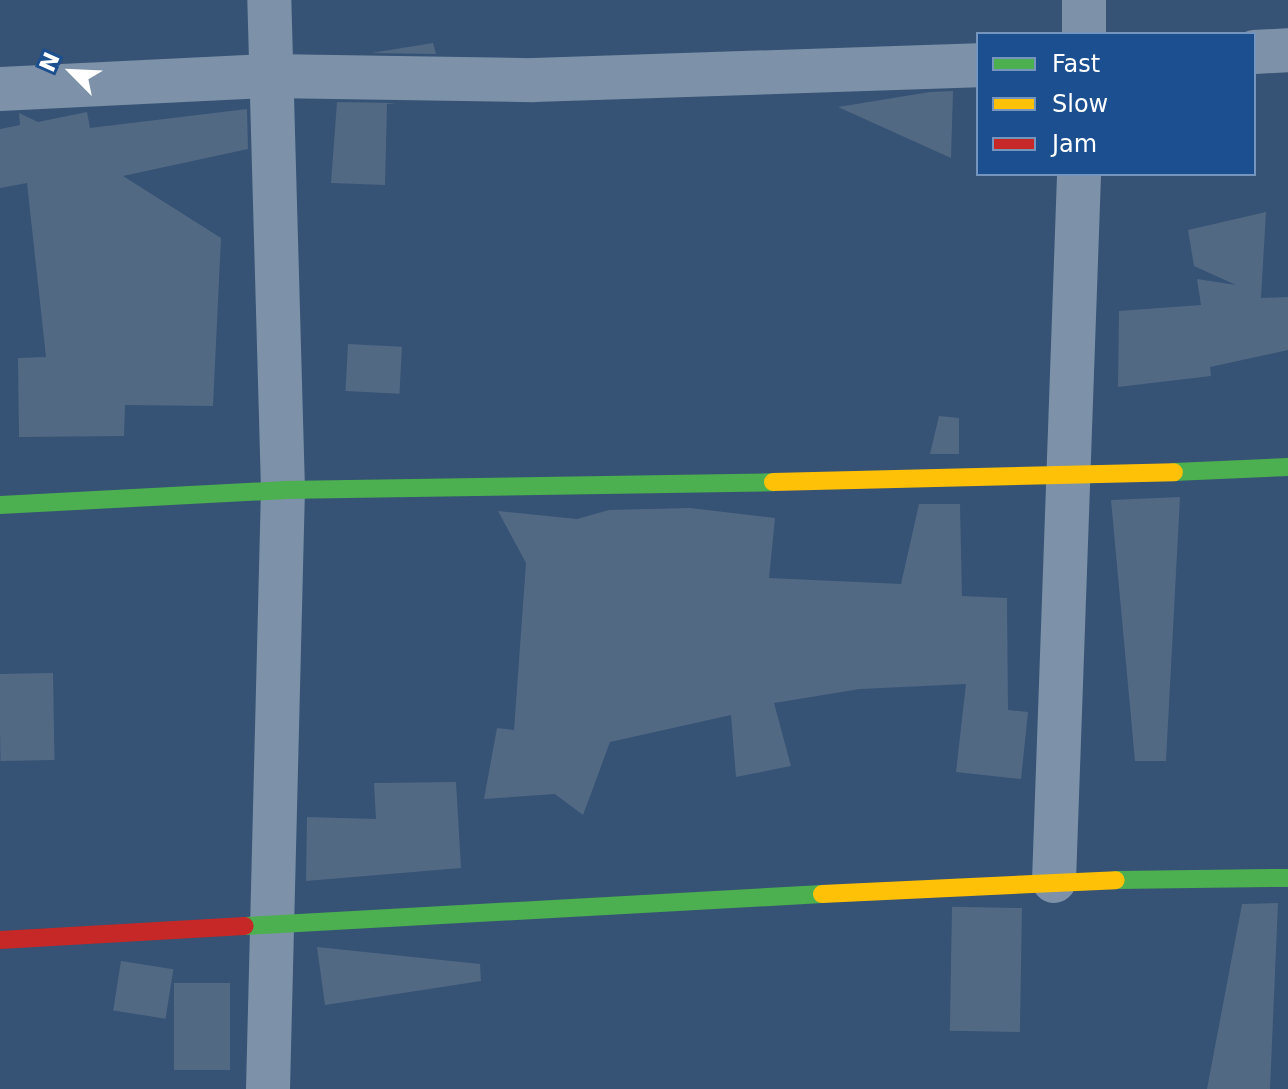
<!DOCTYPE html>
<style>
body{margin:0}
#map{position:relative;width:1288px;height:1089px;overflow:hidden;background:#365274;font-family:"DejaVu Sans",sans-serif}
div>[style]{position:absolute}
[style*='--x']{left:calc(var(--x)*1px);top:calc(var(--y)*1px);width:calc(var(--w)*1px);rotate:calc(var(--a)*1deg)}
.building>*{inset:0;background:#526984;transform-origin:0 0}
.street>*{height:44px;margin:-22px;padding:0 22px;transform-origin:22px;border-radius:22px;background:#7d92a8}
.fast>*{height:18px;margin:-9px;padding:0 9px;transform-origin:9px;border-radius:9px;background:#4caf50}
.slow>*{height:18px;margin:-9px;padding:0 9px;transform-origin:9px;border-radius:9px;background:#ffc107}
.jam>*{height:18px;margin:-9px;padding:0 9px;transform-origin:9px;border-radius:9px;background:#c62828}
span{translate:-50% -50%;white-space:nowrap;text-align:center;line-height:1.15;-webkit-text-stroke:6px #1b4f8f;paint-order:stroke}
.legend{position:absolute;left:976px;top:32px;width:280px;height:144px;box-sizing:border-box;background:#1b4f8f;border:2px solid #7695bc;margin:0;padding:10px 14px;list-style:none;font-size:24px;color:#fff}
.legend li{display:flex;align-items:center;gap:16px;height:40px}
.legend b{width:40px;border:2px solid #7695bc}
.north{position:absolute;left:32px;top:32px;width:80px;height:80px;-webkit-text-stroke:6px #1b4f8f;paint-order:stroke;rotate:294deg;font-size:22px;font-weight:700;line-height:32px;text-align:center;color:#fff}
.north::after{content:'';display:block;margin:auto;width:28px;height:36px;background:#fff;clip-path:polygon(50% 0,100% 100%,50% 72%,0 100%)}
</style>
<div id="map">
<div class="building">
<i style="clip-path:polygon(433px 43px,436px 54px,371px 53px)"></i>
<i style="clip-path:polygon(953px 91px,951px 158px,838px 107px,930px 92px)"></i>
<i style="clip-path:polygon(337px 102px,397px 103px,387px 104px,385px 185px,331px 183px)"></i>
<i style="clip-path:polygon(247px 109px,248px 149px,123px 176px,221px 238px,213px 406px,125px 405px,124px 436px,19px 437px,18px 358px,46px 357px,27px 183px,0 188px,0 129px,20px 125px,19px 113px,38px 122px,87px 112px,90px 128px)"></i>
<i style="clip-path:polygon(1266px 212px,1261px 298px,1288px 297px,1288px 350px,1210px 367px,1211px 376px,1118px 387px,1119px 311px,1201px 305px,1197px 279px,1236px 285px,1194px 266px,1188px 230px)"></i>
<i style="left:348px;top:344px;width:54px;height:47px;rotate:3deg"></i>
<i style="clip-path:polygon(939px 416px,959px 418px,959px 454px,930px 454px)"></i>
<i style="clip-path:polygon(1180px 497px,1166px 761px,1135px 761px,1111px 500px)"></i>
<i style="clip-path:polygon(919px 504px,960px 504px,962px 596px,1007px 598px,1008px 710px,1028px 712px,1021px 779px,956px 772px,966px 684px,860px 689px,774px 703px,791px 766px,736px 777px,731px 715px,610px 742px,583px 815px,555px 794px,484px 799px,497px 728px,514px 730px,526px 563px,498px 511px,577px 519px,609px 510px,690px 508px,775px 518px,769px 578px,901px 584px)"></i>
<i style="left:53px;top:673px;width:87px;height:54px;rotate:89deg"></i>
<i style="clip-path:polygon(456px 782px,461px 868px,306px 881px,307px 817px,376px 819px,374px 783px)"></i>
<i style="clip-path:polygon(1278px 903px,1270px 1089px,1207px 1089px,1242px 904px)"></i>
<i style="left:1022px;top:908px;width:124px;height:70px;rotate:91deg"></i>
<i style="clip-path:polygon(317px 947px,480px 964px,481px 981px,325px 1005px)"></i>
<i style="left:121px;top:961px;width:53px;height:50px;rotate:9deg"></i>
<i style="left:174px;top:983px;width:56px;height:87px"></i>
</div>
<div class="street">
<i style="--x:1084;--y:34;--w:34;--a:-90"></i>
<i style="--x:1254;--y:52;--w:34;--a:-3"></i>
<i style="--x:0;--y:89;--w:270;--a:-2.8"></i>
<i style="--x:270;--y:76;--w:264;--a:0.9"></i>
<i style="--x:534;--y:80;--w:444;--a:-1.9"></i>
<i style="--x:1054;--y:881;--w:707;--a:-87.97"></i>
<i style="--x:268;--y:1089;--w:599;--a:-88.57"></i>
<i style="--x:283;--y:490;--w:490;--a:-91.6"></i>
</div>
<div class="fast">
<i style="--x:1174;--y:472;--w:114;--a:-2.5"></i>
<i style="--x:0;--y:505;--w:283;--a:-3"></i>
<i style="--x:283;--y:490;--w:490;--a:-0.9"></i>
<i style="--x:1116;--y:880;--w:172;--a:-0.7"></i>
<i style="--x:245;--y:926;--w:578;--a:-3.17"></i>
</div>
<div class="slow">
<i style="--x:773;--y:482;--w:401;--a:-1.4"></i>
<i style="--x:822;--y:894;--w:294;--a:-2.7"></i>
</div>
<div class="jam">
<i style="--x:0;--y:940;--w:245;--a:-3.3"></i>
</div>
<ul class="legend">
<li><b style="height:10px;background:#4caf50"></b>Fast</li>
<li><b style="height:10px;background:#ffc107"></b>Slow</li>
<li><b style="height:10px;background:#c62828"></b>Jam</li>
</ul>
<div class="north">N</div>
</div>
